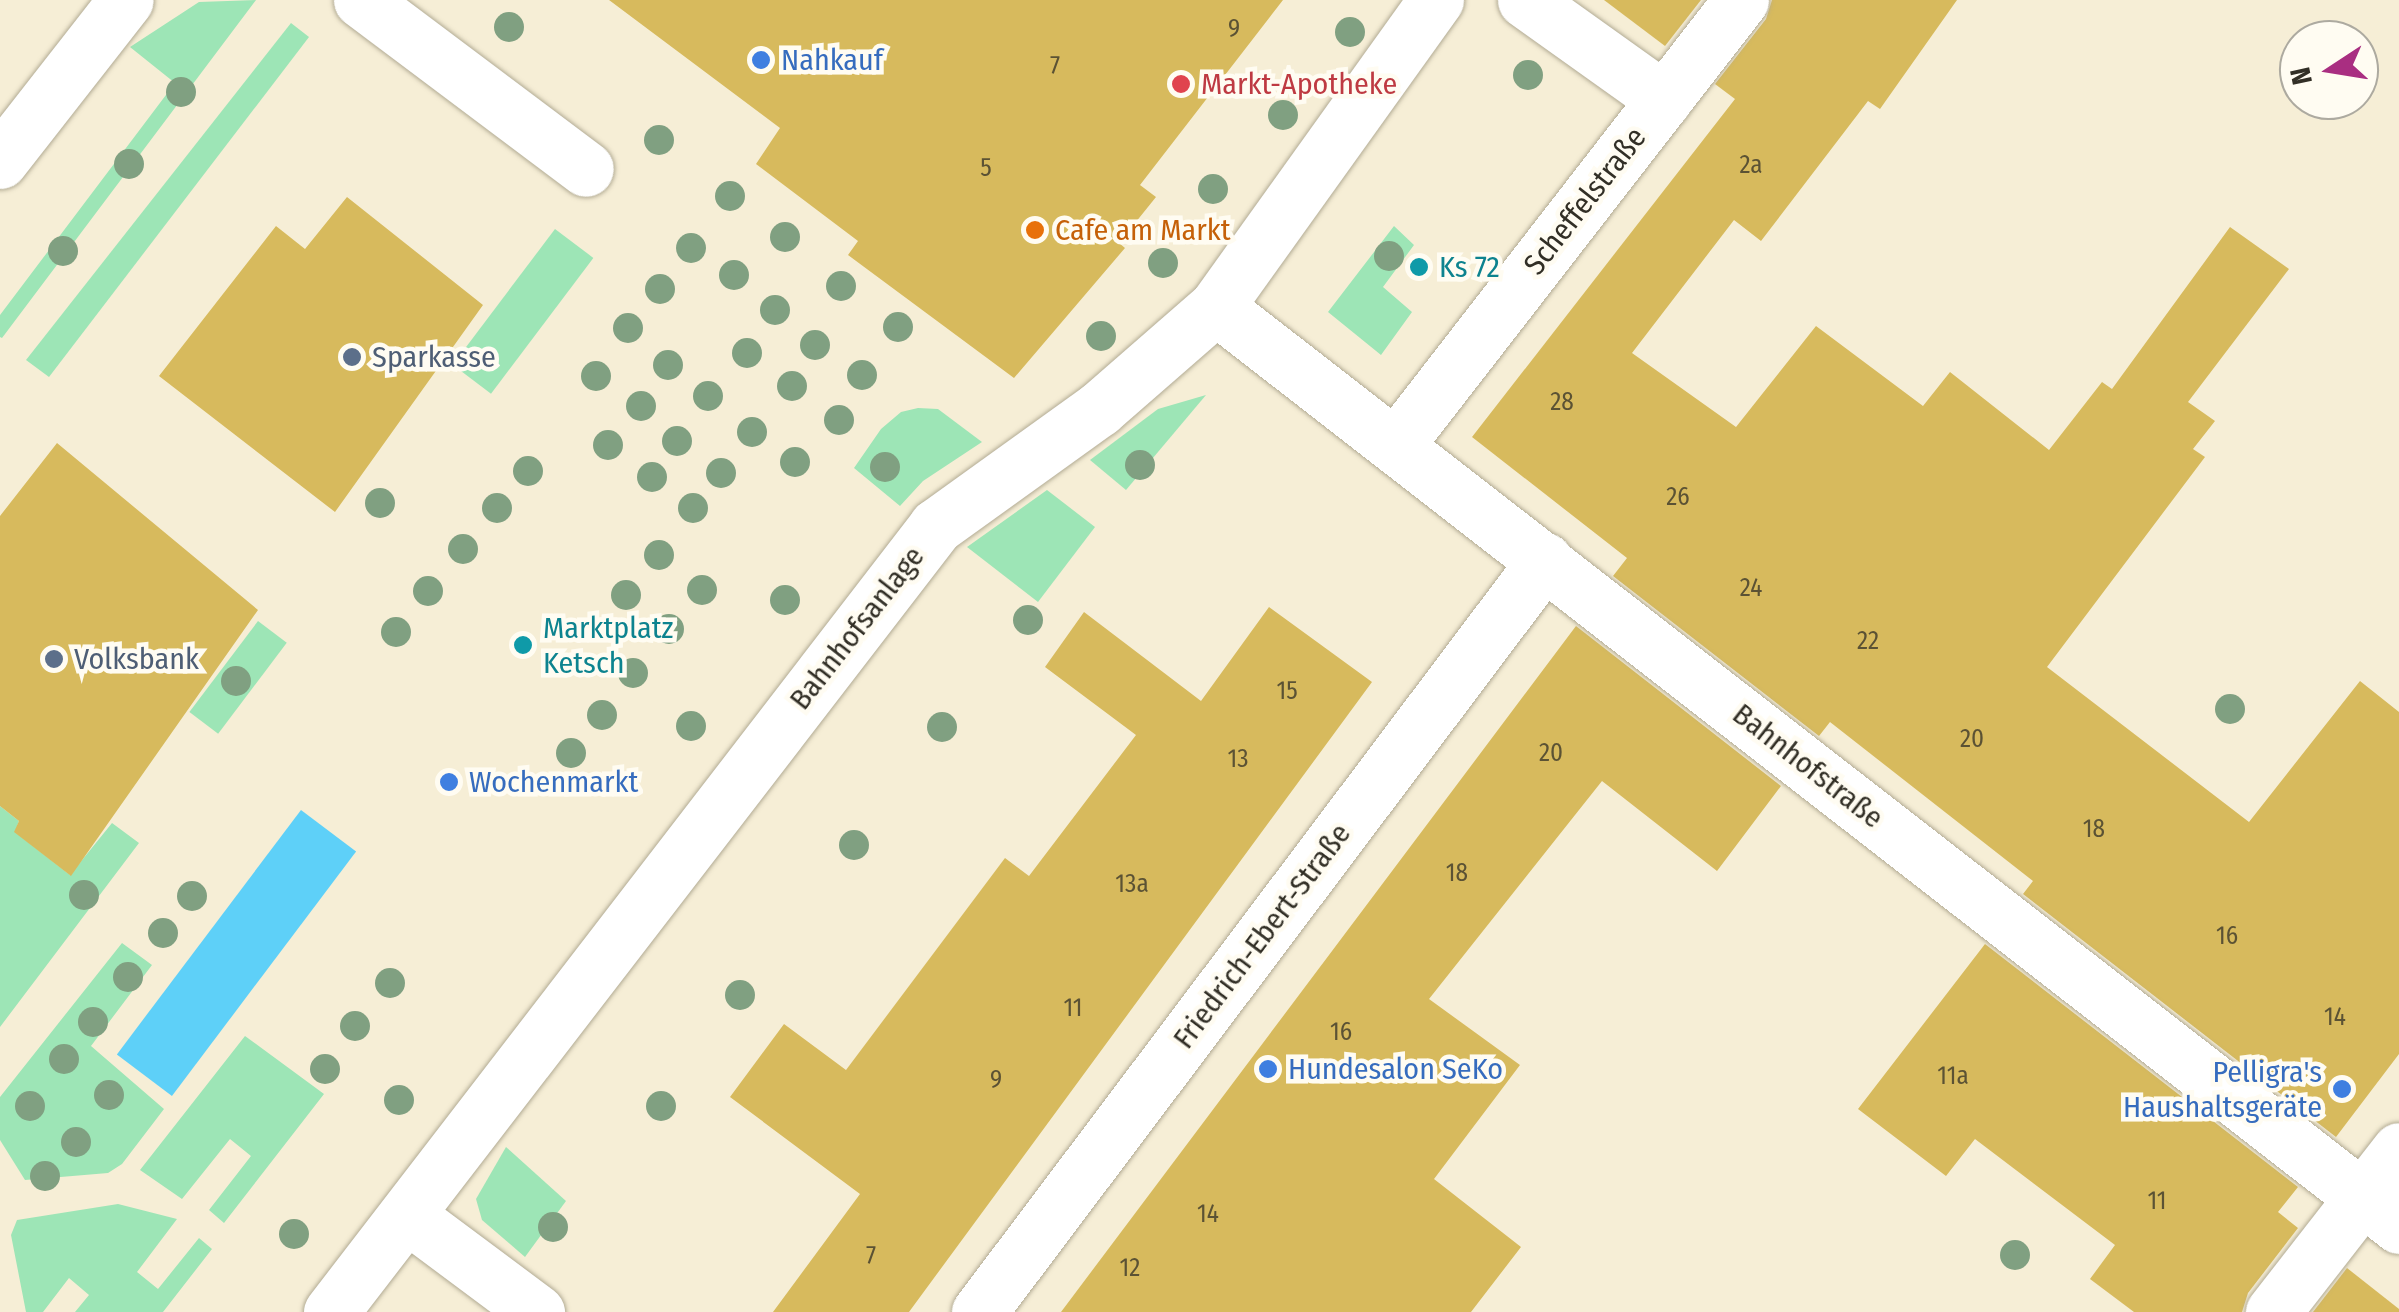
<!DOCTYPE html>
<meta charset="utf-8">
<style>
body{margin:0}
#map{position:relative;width:2399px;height:1312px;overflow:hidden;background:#f6eed6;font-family:"Fira Sans Condensed",sans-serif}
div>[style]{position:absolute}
.green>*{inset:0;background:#9de5b6;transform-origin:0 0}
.water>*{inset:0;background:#5ed0f8;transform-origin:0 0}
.building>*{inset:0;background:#d7ba5d}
.roads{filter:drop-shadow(0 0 2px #b2ab94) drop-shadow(0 0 2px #b2ab94)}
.minor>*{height:55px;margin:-27.5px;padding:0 27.5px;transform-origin:27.5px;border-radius:27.5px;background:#fff}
.trees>*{width:30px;height:30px;margin:-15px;border-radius:50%;background:#80a081}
.dots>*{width:28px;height:28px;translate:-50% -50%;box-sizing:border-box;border:5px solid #fffcf2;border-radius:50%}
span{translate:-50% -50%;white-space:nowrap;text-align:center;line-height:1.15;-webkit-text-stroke:9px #fffcf2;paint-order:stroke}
.number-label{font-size:25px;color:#5b5234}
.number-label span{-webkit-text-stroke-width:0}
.shop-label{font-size:30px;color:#366cbe}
.left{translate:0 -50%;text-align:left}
.right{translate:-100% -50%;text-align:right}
.health-label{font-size:30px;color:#be3a42}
.street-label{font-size:30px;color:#322f26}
.food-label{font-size:30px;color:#c56008}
.culture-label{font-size:30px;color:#0d838f}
.service-label{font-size:30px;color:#4e5e75}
.north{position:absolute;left:2279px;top:20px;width:100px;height:100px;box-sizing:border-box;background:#fffcf2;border:2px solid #adaaa0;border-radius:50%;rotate:258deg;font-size:28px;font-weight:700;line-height:40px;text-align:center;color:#322f26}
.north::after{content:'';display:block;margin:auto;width:35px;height:45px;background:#a92e81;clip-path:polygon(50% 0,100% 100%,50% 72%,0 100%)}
</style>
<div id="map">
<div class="green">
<i style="clip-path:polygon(256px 0,2px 338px,0 337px,0 315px,175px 83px,130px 47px,199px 2px)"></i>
<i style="clip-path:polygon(291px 23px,309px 37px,49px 377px,26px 360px)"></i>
<i style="clip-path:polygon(1394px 226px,1414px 245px,1383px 287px,1412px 312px,1381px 355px,1328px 312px)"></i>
<i style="left:555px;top:229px;width:48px;height:170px;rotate:37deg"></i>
<i style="clip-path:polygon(1206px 395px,1126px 490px,1090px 460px,1158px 409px)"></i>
<i style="clip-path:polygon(918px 408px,938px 409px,982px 442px,923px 481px,900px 506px,854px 468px,881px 429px,901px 412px)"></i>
<i style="clip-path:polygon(1047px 490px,1095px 527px,1038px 602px,967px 547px)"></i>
<i style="left:258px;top:621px;width:36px;height:114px;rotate:37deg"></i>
<i style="clip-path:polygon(0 806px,19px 821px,15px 832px,70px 875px,112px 823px,139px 843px,0 1027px)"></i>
<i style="clip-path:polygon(122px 943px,152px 965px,91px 1046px,164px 1109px,122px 1164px,108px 1173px,25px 1180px,0 1140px,0 1097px)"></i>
<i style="clip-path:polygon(245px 1036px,324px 1094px,224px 1223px,209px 1210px,251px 1156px,230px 1139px,182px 1199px,140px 1170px)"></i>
<i style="clip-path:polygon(506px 1147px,566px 1201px,525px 1257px,482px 1220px,476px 1199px)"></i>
<i style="clip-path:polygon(118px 1204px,177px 1219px,137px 1272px,158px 1289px,199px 1238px,212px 1249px,163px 1312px,75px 1312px,89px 1295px,69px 1278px,43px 1312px,26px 1312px,11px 1235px,17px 1220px)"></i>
</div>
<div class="water">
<i style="left:301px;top:810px;width:69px;height:306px;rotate:37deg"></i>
</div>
<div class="building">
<i style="clip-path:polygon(609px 0,1283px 0,1140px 185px,1156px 197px,1119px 243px,1125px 248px,1014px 378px,848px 255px,858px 241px,756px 164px,780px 128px)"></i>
<i style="clip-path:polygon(1604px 0,1701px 0,1665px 46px)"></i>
<i style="clip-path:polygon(1772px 0,1957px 0,1880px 109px,1868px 101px,1761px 241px,1734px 220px,1632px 353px,1736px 427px,1816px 326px,1923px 406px,1950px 372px,2049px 450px,2102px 382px,2112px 389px,2230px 227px,2289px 269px,2188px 402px,2215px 421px,2193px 449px,2205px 457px,2047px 667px,2249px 822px,2360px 681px,2399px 712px,2399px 1054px,2336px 1137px,2023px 894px,2033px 881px,1830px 722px,1819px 736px,1613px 576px,1627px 558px,1472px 437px,1735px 99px,1715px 84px,1766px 19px)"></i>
<i style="clip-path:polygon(347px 197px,483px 305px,335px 512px,159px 376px,276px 226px,305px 249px)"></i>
<i style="clip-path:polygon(57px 443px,258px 610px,71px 876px,14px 832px,19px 821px,0 806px,0 516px)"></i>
<i style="clip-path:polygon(1269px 607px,1372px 682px,909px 1312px,773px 1312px,860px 1194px,730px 1097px,784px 1024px,846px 1070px,1005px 858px,1029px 876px,1136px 735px,1045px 667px,1084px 612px,1201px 701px)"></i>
<i style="clip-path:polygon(1576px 626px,1781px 786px,1717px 871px,1602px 781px,1429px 999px,1520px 1065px,1434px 1179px,1521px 1247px,1471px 1312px,1061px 1312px)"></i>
<i style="clip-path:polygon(1985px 944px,2298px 1187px,2278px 1212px,2298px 1228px,2248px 1293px,2242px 1312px,2134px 1312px,2090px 1279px,2115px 1245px,1975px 1139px,1946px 1176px,1858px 1109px)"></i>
<i style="clip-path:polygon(2347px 1268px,2399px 1309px,2399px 1312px,2313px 1312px)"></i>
</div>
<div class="roads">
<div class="minor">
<i style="left:361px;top:0;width:281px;rotate:36.9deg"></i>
<i style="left:1525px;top:0;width:171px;rotate:35.5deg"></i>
<i style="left:0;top:161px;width:204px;rotate:-52deg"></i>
<i style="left:1216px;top:307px;width:1498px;rotate:37.84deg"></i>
<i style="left:1396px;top:445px;width:563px;rotate:-52.21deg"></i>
<i style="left:408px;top:1216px;width:161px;rotate:36.7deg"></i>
<i style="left:331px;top:1312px;width:992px;rotate:-52.41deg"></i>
<i style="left:936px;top:526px;width:201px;rotate:-35.7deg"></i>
<i style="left:1099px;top:409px;width:155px;rotate:-41.1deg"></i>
<i style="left:1216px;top:307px;width:378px;rotate:-54.4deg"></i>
<i style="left:979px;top:1312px;width:941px;rotate:-53.03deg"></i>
<i style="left:2273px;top:1312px;width:205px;rotate:-52.1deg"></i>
</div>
</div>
<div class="trees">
<i style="left:509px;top:27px"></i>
<i style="left:1350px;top:32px"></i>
<i style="left:1528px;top:75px"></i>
<i style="left:181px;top:92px"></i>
<i style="left:1283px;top:115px"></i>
<i style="left:659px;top:140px"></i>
<i style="left:129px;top:164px"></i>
<i style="left:1213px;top:189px"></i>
<i style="left:730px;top:196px"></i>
<i style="left:785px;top:237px"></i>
<i style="left:691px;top:248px"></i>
<i style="left:63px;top:251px"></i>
<i style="left:1389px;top:256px"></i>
<i style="left:1163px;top:263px"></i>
<i style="left:734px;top:275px"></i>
<i style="left:841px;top:286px"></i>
<i style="left:660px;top:289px"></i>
<i style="left:775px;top:310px"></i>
<i style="left:898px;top:327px"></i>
<i style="left:628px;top:328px"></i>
<i style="left:1101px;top:336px"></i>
<i style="left:815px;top:345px"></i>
<i style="left:747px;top:353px"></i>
<i style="left:668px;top:365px"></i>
<i style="left:862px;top:375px"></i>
<i style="left:596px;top:376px"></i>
<i style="left:792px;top:386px"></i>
<i style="left:708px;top:396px"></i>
<i style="left:641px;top:406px"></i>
<i style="left:839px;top:420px"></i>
<i style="left:752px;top:432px"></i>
<i style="left:677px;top:441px"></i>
<i style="left:608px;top:445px"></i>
<i style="left:795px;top:462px"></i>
<i style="left:1140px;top:465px"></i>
<i style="left:885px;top:467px"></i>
<i style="left:528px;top:471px"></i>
<i style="left:721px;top:473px"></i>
<i style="left:652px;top:477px"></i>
<i style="left:380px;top:503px"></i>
<i style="left:497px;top:508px"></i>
<i style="left:693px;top:508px"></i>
<i style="left:463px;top:549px"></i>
<i style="left:659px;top:555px"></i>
<i style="left:702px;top:590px"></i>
<i style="left:428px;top:591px"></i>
<i style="left:626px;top:595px"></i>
<i style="left:785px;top:600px"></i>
<i style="left:1028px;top:620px"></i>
<i style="left:669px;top:629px"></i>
<i style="left:396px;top:632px"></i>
<i style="left:633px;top:673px"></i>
<i style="left:236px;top:681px"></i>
<i style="left:2230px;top:709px"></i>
<i style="left:602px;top:715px"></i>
<i style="left:691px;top:726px"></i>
<i style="left:942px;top:727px"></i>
<i style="left:571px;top:753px"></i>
<i style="left:854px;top:845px"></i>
<i style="left:84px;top:895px"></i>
<i style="left:192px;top:896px"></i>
<i style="left:163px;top:933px"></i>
<i style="left:128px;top:977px"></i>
<i style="left:390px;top:983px"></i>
<i style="left:740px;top:995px"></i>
<i style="left:93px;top:1022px"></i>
<i style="left:355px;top:1026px"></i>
<i style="left:64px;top:1059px"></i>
<i style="left:325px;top:1069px"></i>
<i style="left:109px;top:1095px"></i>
<i style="left:399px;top:1100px"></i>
<i style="left:30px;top:1106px"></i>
<i style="left:661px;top:1106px"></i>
<i style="left:76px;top:1142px"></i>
<i style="left:45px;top:1176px"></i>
<i style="left:553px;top:1227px"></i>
<i style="left:294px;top:1234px"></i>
<i style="left:2015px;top:1255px"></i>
</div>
<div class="dots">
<i style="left:761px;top:60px;background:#3f7fe0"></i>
<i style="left:1181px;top:84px;background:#e0444e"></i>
<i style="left:1035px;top:230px;background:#e8710a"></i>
<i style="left:1419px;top:267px;background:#0f9aa8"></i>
<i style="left:352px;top:357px;background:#5c6f8a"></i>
<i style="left:523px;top:645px;background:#0f9aa8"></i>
<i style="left:54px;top:659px;background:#5c6f8a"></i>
<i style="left:449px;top:782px;background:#3f7fe0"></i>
<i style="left:1268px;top:1069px;background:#3f7fe0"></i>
<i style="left:2342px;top:1089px;background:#3f7fe0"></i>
</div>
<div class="number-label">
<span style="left:1234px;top:29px">9</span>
<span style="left:1055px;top:66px">7</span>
<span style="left:1751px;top:165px">2a</span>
<span style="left:986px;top:168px">5</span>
<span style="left:1562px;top:402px">28</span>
<span style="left:1678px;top:497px">26</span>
<span style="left:1751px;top:588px">24</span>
<span style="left:1868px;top:641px">22</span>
<span style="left:1287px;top:691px">15</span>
<span style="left:1972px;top:739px">20</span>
<span style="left:1551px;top:753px">20</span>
<span style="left:1238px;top:759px">13</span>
<span style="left:2094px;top:829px">18</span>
<span style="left:1457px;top:873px">18</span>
<span style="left:1132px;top:884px">13a</span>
<span style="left:2227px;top:936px">16</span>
<span style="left:1073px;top:1008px">11</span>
<span style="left:2335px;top:1017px">14</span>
<span style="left:1341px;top:1032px">16</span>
<span style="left:1953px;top:1076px">11a</span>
<span style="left:996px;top:1080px">9</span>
<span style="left:2157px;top:1201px">11</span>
<span style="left:1208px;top:1214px">14</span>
<span style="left:871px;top:1256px">7</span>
<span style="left:1130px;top:1268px">12</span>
</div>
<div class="shop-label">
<span class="left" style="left:781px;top:60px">Nahkauf</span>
<span class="left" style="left:469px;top:782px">Wochenmarkt</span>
<span class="left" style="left:1288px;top:1069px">Hundesalon SeKo</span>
<span class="right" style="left:2322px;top:1089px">Pelligra's<br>Haushaltsgeräte</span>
</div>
<div class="health-label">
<span class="left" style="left:1201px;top:84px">Markt-Apotheke</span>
</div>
<div class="street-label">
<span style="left:1585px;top:201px;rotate:-52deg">Scheffelstraße</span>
<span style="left:857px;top:628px;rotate:-52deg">Bahnhofsanlage</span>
<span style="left:1808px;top:766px;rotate:38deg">Bahnhofstraße</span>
<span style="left:1262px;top:936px;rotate:-53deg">Friedrich-Ebert-Straße</span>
</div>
<div class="food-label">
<span class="left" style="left:1055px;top:230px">Cafe am Markt</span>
</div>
<div class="culture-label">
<span class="left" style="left:1439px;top:267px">Ks 72</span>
<span class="left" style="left:543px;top:645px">Marktplatz<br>Ketsch</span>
</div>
<div class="service-label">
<span class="left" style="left:372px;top:357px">Sparkasse</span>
<span class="left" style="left:74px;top:659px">Volksbank</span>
</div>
<div class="north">N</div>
</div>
